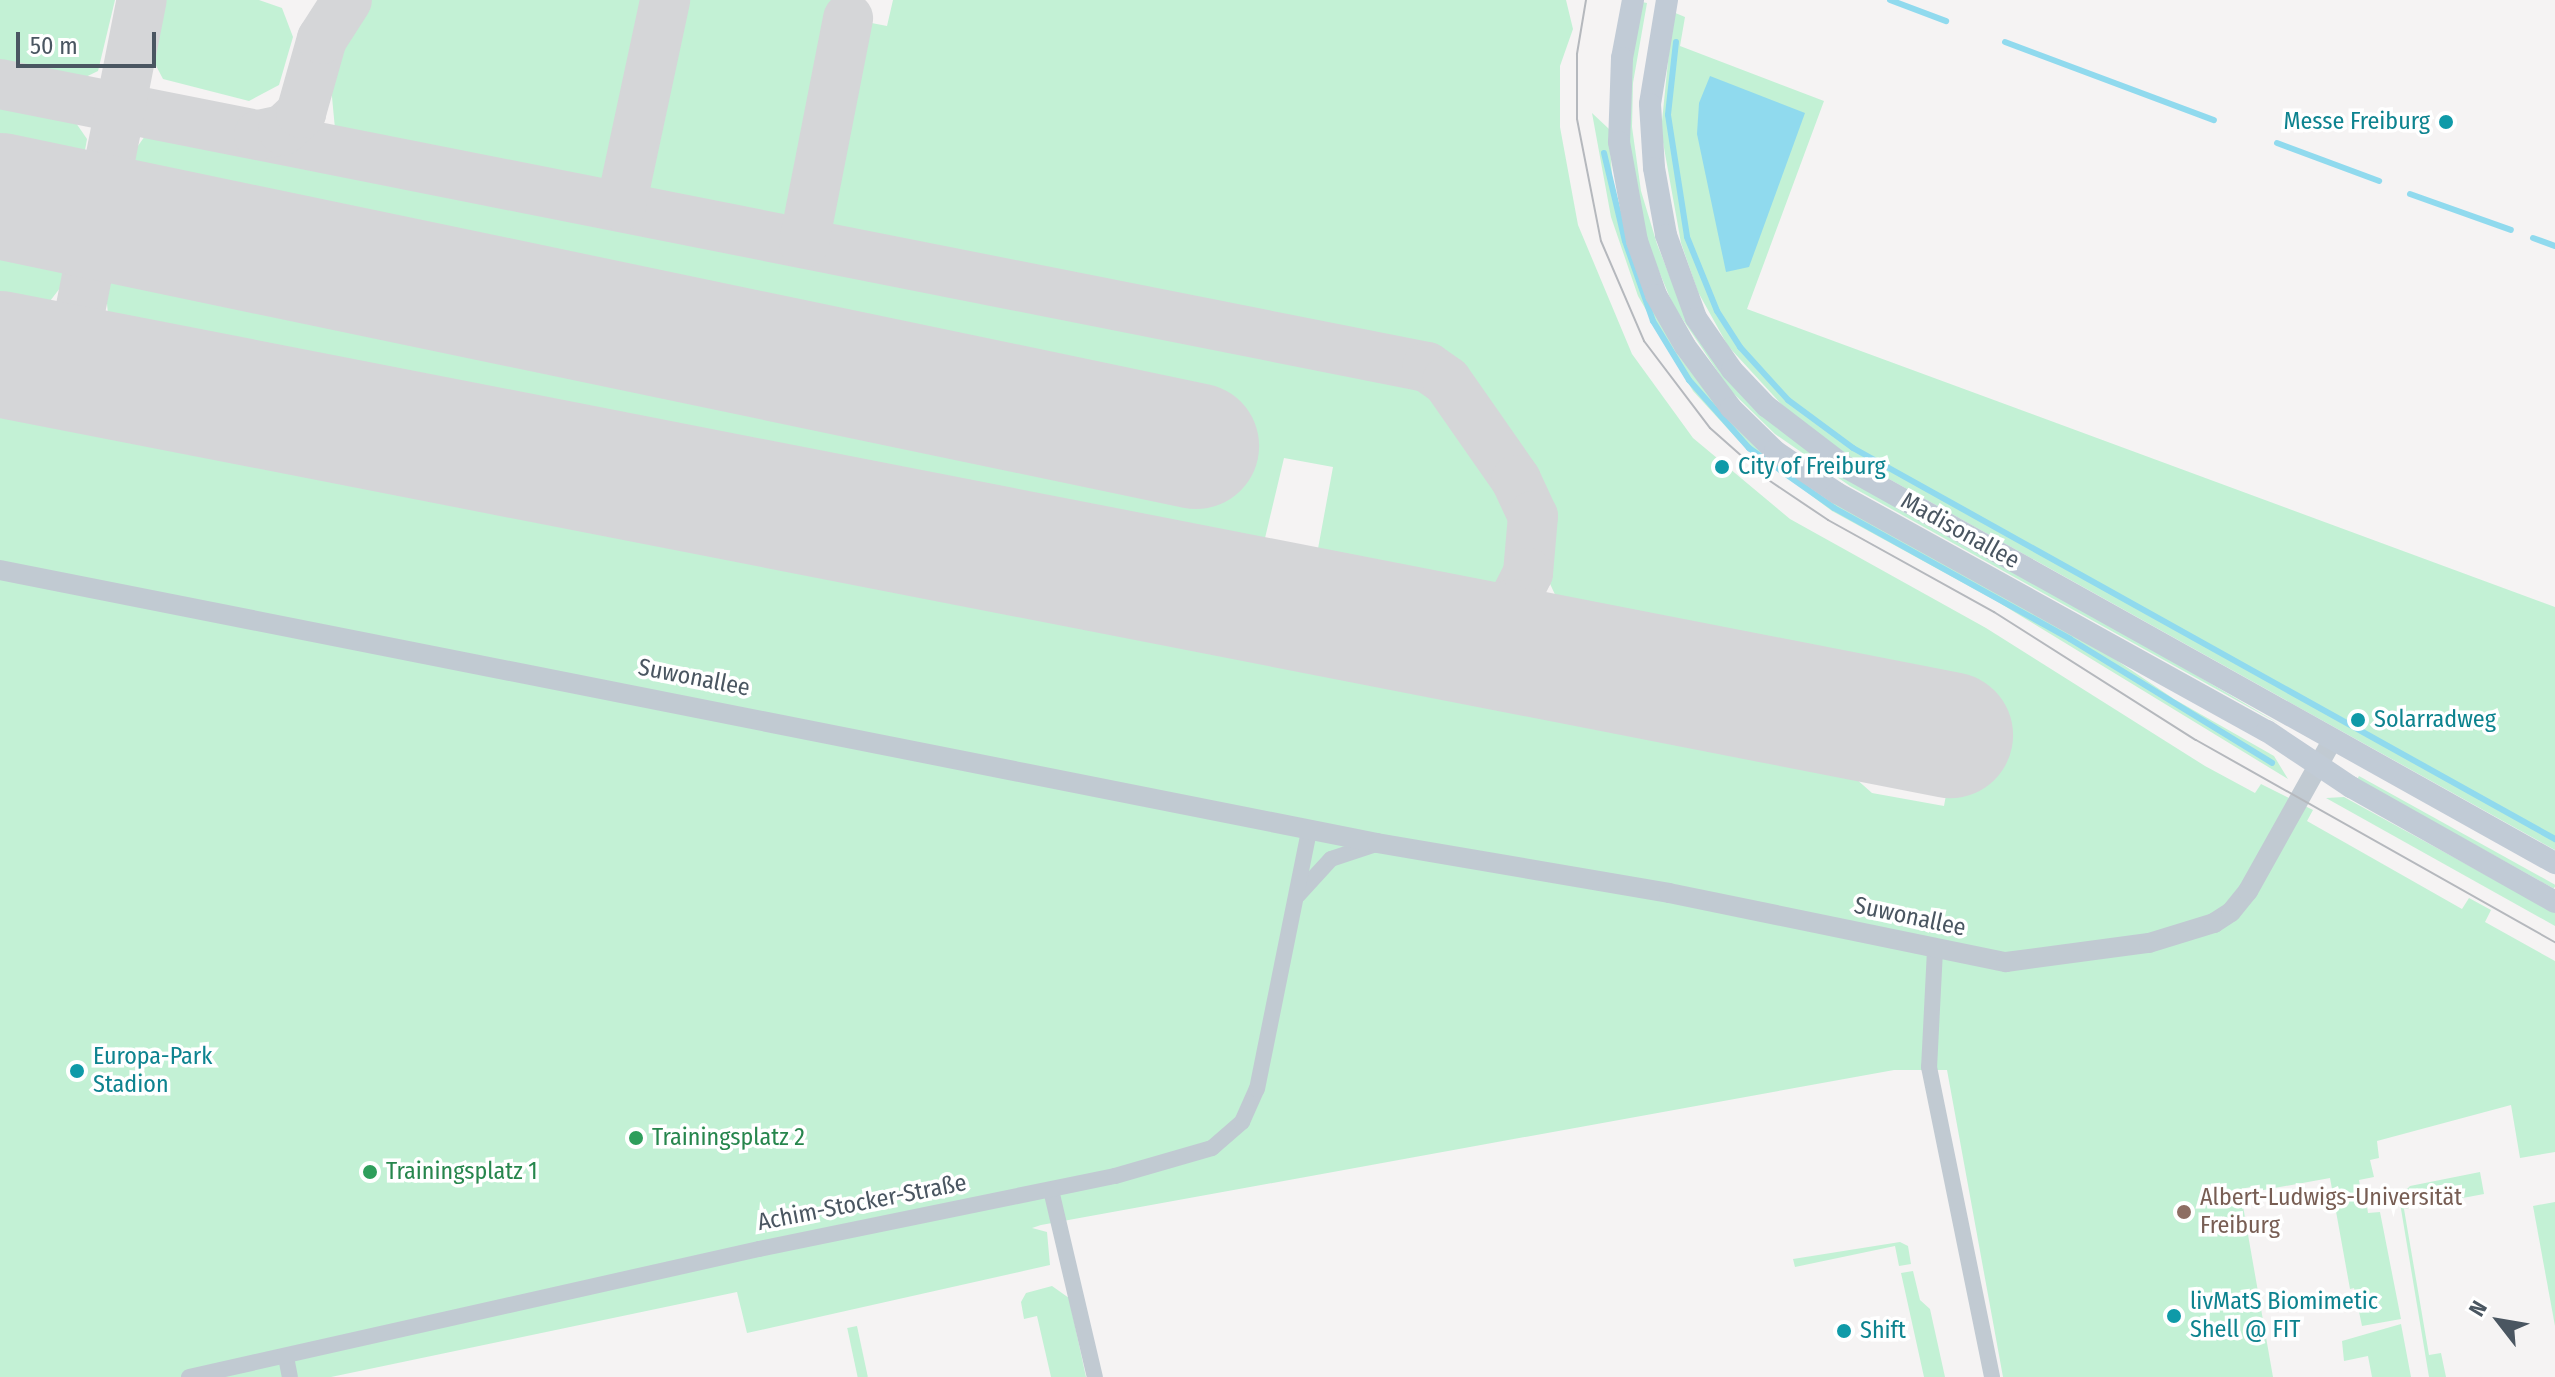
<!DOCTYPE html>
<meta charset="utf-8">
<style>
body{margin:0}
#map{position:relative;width:2555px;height:1377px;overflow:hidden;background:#f5f3f3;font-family:"Fira Sans Condensed",sans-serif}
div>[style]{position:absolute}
.green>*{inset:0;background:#c3f1d5;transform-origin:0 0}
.water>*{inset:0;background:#90daee}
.stream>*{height:6px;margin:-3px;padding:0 3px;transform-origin:3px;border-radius:3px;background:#90daee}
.taxiway>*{height:50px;margin:-25px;padding:0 25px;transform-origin:25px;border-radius:25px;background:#d5d6d8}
.runway>*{height:126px;margin:-63px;padding:0 63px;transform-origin:63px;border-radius:63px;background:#d5d6d8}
.minor>*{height:16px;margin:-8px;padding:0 8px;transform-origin:8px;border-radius:8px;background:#c1cad2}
.tertiary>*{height:20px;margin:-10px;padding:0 10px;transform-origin:10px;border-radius:10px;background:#c1cad2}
.secondary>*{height:22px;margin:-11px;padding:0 11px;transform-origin:11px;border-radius:11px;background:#c1cbd6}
.tram>*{height:2px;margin:-1px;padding:0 1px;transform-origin:1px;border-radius:1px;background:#b5b8bd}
.dots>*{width:22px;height:22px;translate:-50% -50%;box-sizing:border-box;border:4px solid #fff;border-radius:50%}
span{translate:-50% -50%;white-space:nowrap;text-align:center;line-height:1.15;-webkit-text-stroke:7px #fff;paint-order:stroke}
.culture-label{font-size:24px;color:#0d838f}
.right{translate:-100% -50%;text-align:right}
.left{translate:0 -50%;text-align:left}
.street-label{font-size:24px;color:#4a5661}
.leisure-label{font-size:24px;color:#27864d}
.education-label{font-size:24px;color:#785e54}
.north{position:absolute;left:2459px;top:1281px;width:80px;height:80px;-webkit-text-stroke:6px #fff;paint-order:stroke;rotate:301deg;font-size:22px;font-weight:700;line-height:32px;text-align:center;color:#4a5661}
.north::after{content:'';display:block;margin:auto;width:28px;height:36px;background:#4a5661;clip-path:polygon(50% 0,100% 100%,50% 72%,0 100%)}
.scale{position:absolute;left:16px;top:32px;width:140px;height:36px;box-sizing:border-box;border:4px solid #4a5661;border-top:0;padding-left:10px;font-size:24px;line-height:28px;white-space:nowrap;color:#4a5661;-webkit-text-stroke:6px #fff;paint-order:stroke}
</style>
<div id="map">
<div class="green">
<i style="clip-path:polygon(0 0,115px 0,98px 71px,67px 86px,0 74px)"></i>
<i style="clip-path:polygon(166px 0,259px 0,282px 8px,293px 37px,279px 85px,249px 101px,163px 79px,150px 54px)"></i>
<i style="clip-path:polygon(359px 0,653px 0,618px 176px,593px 191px,354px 145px,335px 129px,331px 86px,350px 14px)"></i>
<i style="clip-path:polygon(673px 0,842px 0,799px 220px,792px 227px,659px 204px,639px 181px)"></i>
<i style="clip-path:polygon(893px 0,1566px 0,1573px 29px,1560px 66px,1560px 127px,1578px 225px,1632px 354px,1693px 438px,1790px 519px,1986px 628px,2205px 766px,2255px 793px,2261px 784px,2313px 810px,2307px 821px,2462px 909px,2469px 898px,2491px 910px,2485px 922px,2555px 961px,2555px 1152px,2520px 1158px,2511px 1105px,2377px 1141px,2379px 1158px,2370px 1160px,2374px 1177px,2359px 1180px,2361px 1192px,2377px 1189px,2379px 1197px,2366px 1200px,2368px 1213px,2380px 1212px,2401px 1319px,2362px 1326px,2354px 1288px,2350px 1289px,2330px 1178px,2258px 1191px,2257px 1186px,2240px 1189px,2273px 1377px,2003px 1377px,1947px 1070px,1894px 1070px,1041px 1225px,1032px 1228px,1047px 1232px,1050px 1265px,747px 1333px,737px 1292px,331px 1377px,0 1377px,0 396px,1828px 754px,1872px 793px,1944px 806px,1965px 693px,1583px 619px,1558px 601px,1545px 573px,1543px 516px,1531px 488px,1448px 371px,1426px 354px,818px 235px,812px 218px,851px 19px,887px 26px)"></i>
<i style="clip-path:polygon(1642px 2px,1647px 3px,1633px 83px,1632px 127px,1641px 191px,1657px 244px,1680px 302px,1777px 428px,2283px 726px,1850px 486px,1775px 434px,1730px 390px,1673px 305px,1649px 247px,1628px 159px,1627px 83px)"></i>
<i style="clip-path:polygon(1673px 12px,1685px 17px,1680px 46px,1824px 101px,1747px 309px,2555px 607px,2555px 850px,1855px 460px,1793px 417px,1728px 346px,1698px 292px,1681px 243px,1661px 131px)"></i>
<i style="clip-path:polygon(0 96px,67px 110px,87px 139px,60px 288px,47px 305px,25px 315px,0 310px)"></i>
<i style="clip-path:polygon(1592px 113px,1609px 129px,1612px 176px,1631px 256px,1675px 351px,1709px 395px,1785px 470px,1818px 494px,2091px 643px,2174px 699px,2274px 756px,2288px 779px,1998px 602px,1832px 511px,1740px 442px,1693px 391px,1638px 296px,1611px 217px)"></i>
<i style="clip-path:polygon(166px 130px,1415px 373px,1431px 382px,1514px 501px,1522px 517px,1522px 547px,1497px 585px,1474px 596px,1315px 565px,1333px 467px,1284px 458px,1261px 555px,129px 336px,108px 314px,105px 283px,130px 157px,145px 136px)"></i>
<i style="left:2359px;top:776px;width:225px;height:4px;rotate:29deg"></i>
<i style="clip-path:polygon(2344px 797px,2555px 913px,2555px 926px,2326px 798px)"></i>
<i style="clip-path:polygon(2480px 1172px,2484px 1194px,2404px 1209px,2429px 1355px,2441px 1353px,2446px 1377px,2429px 1377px,2399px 1197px,2410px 1186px)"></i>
<i style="clip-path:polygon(2555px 1202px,2555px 1326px,2533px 1206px)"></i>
<i style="clip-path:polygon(1900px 1242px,1908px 1246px,1911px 1264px,1899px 1266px,1895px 1246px,1795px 1267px,1793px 1259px)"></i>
<i style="clip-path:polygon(1913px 1271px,1920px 1300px,1930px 1309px,1945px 1377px,1924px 1377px,1901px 1273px)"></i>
<i style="clip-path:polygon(1052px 1286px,1069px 1298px,1086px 1377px,1051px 1377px,1037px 1316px,1024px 1319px,1021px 1302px,1026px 1293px)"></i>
<i style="clip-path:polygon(2401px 1324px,2411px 1377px,2372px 1377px,2368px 1356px,2344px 1361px,2342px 1341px)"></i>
<i style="left:857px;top:1326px;width:52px;height:10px;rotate:78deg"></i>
</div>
<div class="water">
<i style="clip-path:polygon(1710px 76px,1805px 113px,1749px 267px,1726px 272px,1697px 134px,1699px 103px)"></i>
</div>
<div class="stream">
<i style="left:1890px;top:0;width:60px;rotate:20.6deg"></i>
<i style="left:1676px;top:42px;width:73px;rotate:96.3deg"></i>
<i style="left:1668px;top:115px;width:123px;rotate:81.1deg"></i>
<i style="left:1687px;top:237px;width:80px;rotate:67.9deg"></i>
<i style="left:1717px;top:311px;width:43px;rotate:57.4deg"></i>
<i style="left:1740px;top:347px;width:72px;rotate:47.8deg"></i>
<i style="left:1788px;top:400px;width:81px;rotate:36.4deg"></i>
<i style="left:1853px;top:448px;width:804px;rotate:29.12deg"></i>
<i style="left:2005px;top:42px;width:223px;rotate:20.5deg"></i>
<i style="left:2277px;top:143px;width:109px;rotate:20.4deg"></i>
<i style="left:1604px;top:153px;width:90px;rotate:76.6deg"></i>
<i style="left:1625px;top:241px;width:85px;rotate:70.7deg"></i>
<i style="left:1653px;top:321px;width:69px;rotate:58.6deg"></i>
<i style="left:1689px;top:380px;width:91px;rotate:48.6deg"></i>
<i style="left:1749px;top:448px;width:104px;rotate:35.2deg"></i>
<i style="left:1834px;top:508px;width:270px;rotate:29deg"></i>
<i style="left:2070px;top:639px;width:237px;rotate:31.5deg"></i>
<i style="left:2410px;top:194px;width:107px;rotate:19.6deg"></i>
<i style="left:2533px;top:238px;width:23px;rotate:20deg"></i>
</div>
<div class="taxiway">
<i style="left:0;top:84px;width:1455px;rotate:11.22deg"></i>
<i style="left:1427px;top:367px;width:24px;rotate:35deg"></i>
<i style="left:1447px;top:381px;width:121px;rotate:55.1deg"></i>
<i style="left:1516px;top:480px;width:40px;rotate:65deg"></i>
<i style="left:1533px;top:516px;width:57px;rotate:95deg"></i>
<i style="left:1528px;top:573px;width:35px;rotate:117deg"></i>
<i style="left:1512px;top:604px;width:45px;rotate:132.3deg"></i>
<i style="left:1482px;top:637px;width:19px;rotate:171deg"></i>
<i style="left:259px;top:135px;width:25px;rotate:-12deg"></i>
<i style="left:283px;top:130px;width:25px;rotate:-43deg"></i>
<i style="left:301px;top:113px;width:77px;rotate:-74.2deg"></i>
<i style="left:322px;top:39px;width:46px;rotate:-57.3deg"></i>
<i style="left:621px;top:206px;width:211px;rotate:-77.9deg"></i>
<i style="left:804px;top:243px;width:229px;rotate:-78.9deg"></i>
<i style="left:69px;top:367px;width:374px;rotate:-78.8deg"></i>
</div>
<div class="runway">
<i style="left:0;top:196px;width:1222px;rotate:11.81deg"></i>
<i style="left:0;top:354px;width:1987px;rotate:11.06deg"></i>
</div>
<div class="minor">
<i style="left:1298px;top:895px;width:49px;rotate:-47.5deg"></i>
<i style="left:1331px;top:859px;width:47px;rotate:-18.4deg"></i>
<i style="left:1935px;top:950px;width:117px;rotate:92.9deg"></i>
<i style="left:1929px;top:1067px;width:316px;rotate:78.5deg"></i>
<i style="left:1051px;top:1190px;width:192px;rotate:76.8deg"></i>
<i style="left:286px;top:1357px;width:20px;rotate:79deg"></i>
<i style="left:189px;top:1377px;width:584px;rotate:-12.66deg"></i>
<i style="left:759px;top:1249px;width:363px;rotate:-11.6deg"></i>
<i style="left:1115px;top:1176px;width:101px;rotate:-16.1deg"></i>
<i style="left:1212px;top:1148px;width:40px;rotate:-41deg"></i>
<i style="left:1242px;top:1122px;width:36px;rotate:-66deg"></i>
<i style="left:1257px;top:1089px;width:264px;rotate:-78.6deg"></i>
</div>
<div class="tertiary">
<i style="left:0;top:570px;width:1404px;rotate:11.21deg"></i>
<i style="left:1377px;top:843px;width:296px;rotate:9.7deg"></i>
<i style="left:1669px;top:893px;width:344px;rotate:11.6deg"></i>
<i style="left:2006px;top:962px;width:144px;rotate:-7.6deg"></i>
<i style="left:2149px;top:943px;width:68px;rotate:-17.1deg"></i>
<i style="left:2214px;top:923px;width:20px;rotate:-33deg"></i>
<i style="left:2231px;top:912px;width:27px;rotate:-51deg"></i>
<i style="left:2248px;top:891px;width:174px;rotate:-60.8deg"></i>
</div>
<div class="secondary">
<i style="left:1633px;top:0;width:59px;rotate:100.7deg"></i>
<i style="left:1622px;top:58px;width:84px;rotate:92deg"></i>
<i style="left:1619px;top:142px;width:101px;rotate:79.7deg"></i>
<i style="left:1637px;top:241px;width:57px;rotate:70.6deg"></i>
<i style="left:1656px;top:295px;width:59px;rotate:60.4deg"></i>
<i style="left:1685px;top:346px;width:77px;rotate:53.4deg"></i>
<i style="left:1731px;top:408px;width:62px;rotate:44.3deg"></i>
<i style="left:1775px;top:451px;width:75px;rotate:34.1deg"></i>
<i style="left:1837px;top:493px;width:491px;rotate:29deg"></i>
<i style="left:2267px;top:731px;width:101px;rotate:33.7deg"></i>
<i style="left:2351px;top:787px;width:234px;rotate:29.4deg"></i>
<i style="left:1667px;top:0;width:105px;rotate:99.3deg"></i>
<i style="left:1650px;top:104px;width:64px;rotate:86.4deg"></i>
<i style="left:1654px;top:168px;width:68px;rotate:79.8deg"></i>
<i style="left:1666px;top:235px;width:88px;rotate:70.1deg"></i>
<i style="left:1696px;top:318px;width:63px;rotate:55.3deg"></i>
<i style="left:1732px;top:370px;width:50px;rotate:46.6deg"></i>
<i style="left:1766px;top:406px;width:102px;rotate:37.4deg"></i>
<i style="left:1847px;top:468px;width:811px;rotate:29.16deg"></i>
</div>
<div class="tram">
<i style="left:1586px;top:0;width:55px;rotate:99.5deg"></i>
<i style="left:1577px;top:54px;width:65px;rotate:90deg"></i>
<i style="left:1577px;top:119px;width:124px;rotate:78.9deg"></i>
<i style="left:1601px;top:241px;width:109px;rotate:66.7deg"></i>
<i style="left:1644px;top:341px;width:109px;rotate:52.8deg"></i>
<i style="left:1710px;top:428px;width:80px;rotate:41.5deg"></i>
<i style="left:1770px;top:481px;width:70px;rotate:33.9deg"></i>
<i style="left:1828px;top:520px;width:190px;rotate:29deg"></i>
<i style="left:1994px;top:612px;width:239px;rotate:32.4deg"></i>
<i style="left:2196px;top:740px;width:412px;rotate:29.4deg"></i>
</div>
<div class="dots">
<i style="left:2446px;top:122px;background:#0f9aa8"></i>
<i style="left:1722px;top:467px;background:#0f9aa8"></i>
<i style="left:2358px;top:720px;background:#0f9aa8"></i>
<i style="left:77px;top:1071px;background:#0f9aa8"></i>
<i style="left:636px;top:1138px;background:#2e9e5b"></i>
<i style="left:370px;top:1172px;background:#2e9e5b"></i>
<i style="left:2184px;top:1212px;background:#8d6e63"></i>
<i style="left:2174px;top:1316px;background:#0f9aa8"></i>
<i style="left:1844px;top:1331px;background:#0f9aa8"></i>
</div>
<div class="culture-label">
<span class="right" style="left:2430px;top:122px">Messe Freiburg</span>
<span class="left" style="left:1738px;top:467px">City of Freiburg</span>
<span class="left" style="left:2374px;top:720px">Solarradweg</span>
<span class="left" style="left:93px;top:1071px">Europa-Park<br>Stadion</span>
<span class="left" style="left:2190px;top:1316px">livMatS Biomimetic<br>Shell @ FIT</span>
<span class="left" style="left:1860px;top:1331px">Shift</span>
</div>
<div class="street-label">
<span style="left:1960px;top:531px;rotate:29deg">Madisonallee</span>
<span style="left:694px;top:678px;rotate:11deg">Suwonallee</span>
<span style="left:1910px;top:917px;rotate:12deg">Suwonallee</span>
<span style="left:862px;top:1203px;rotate:-11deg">Achim-Stocker-Straße</span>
</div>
<div class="leisure-label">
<span class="left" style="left:652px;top:1138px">Trainingsplatz 2</span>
<span class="left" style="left:386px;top:1172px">Trainingsplatz 1</span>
</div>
<div class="education-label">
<span class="left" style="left:2200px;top:1212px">Albert-Ludwigs-Universität<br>Freiburg</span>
</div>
<div class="north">N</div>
<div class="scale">50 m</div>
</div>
